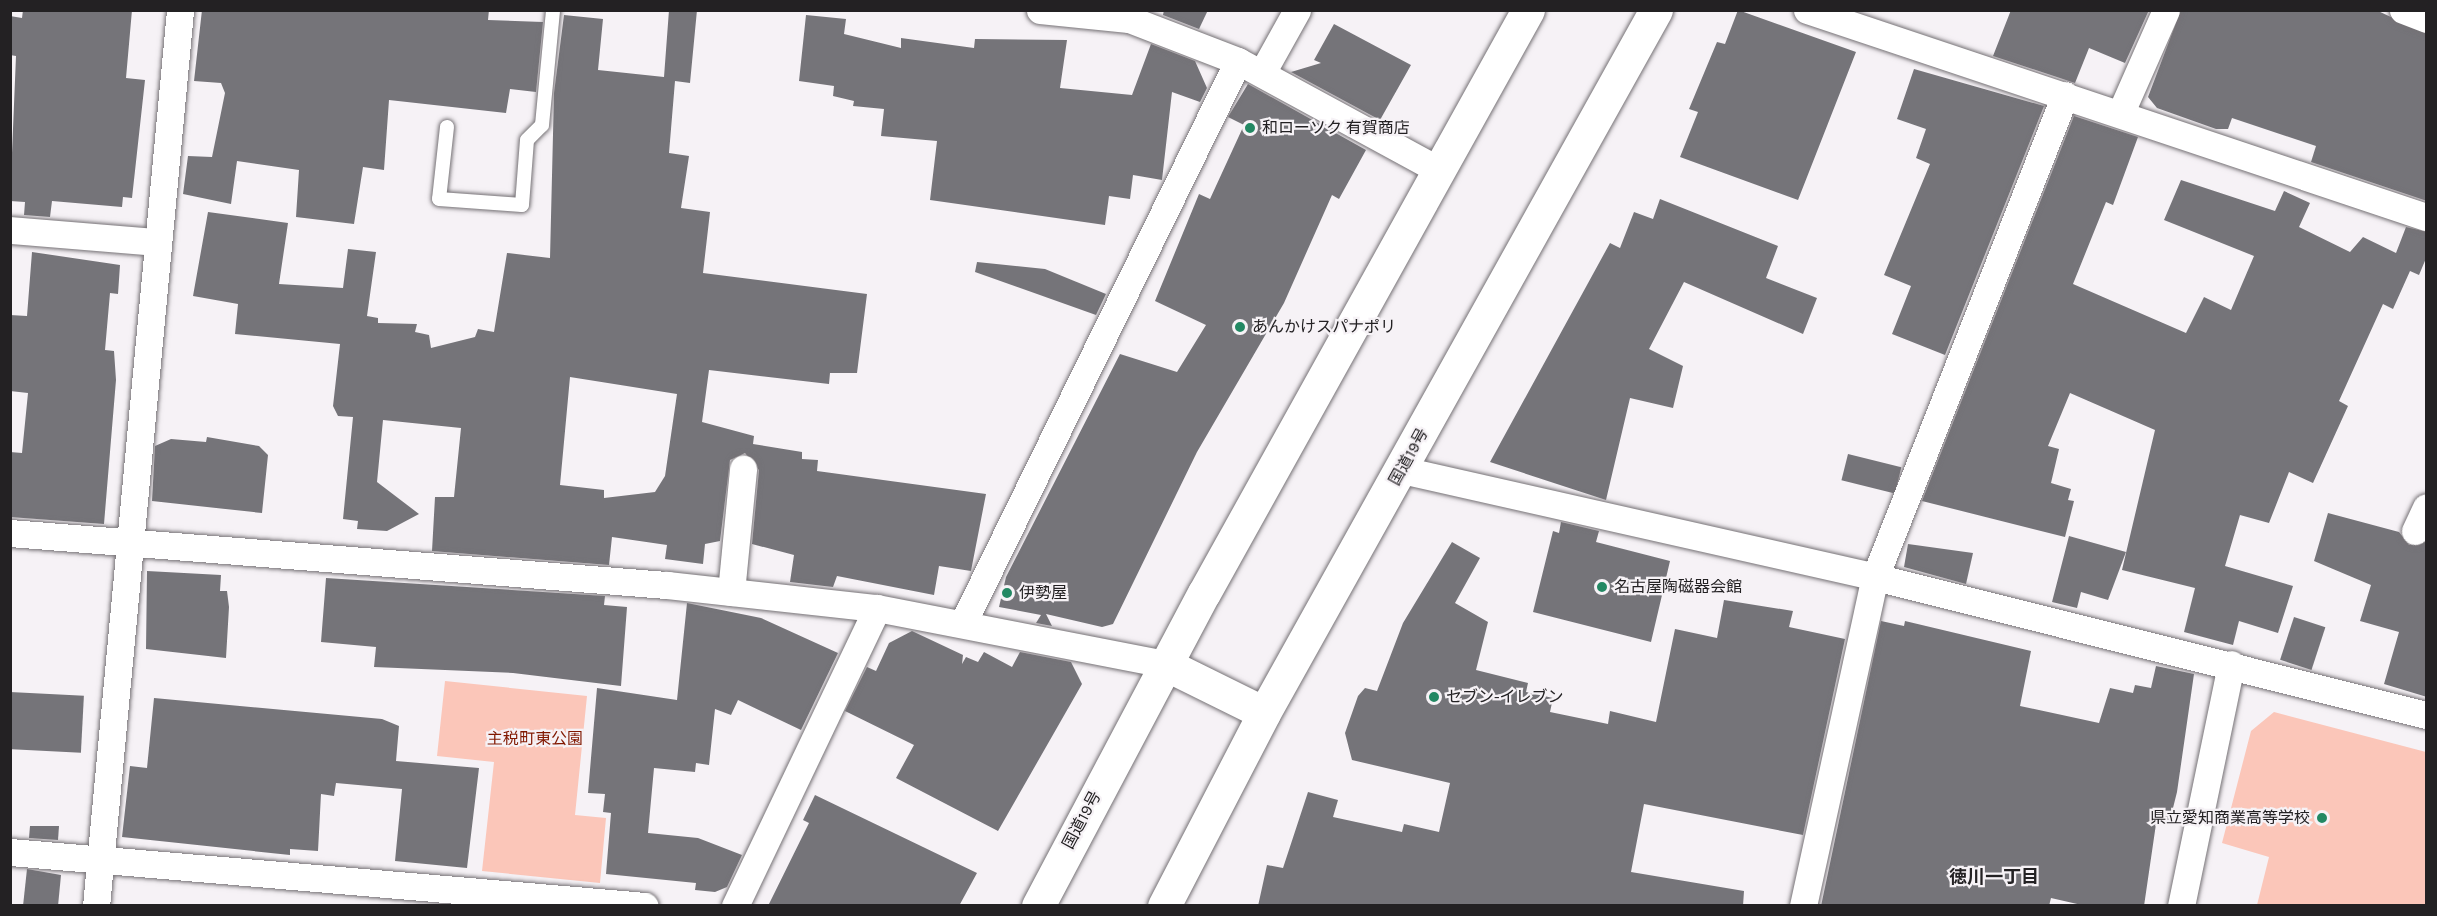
<!DOCTYPE html>
<meta charset="utf-8">
<style>
body{margin:0}
#map{position:relative;width:2437px;height:916px;overflow:hidden;background:#f6f2f6;font-family:Karla,"Noto Sans JP",sans-serif}
div>[style]{position:absolute}
.green>*{inset:0;background:#fbc6b9}
.building>*{inset:0;background:#757479;transform-origin:0 0}
.roads{filter:drop-shadow(0 0 2px #757175) drop-shadow(0 0 2px #757175)}
.service>*{height:14px;margin:-7px;padding:0 7px;transform-origin:7px;border-radius:7px;background:#fff}
.minor>*{height:27px;margin:-13.5px;padding:0 13.5px;transform-origin:13.5px;border-radius:13.5px;background:#fff}
.trunk>*{height:33px;margin:-16.5px;padding:0 16.5px;transform-origin:16.5px;border-radius:16.5px;background:#fff}
.dots>*{width:16px;height:16px;translate:-50% -50%;box-sizing:border-box;border:3px solid #f6f2f6;border-radius:50%}
span{translate:-50% -50%;white-space:nowrap;text-align:center;line-height:1.15;-webkit-text-stroke:4.5px #f6f2f6;paint-order:stroke}
.poi-label{font-size:16px;color:#232123}
.left{translate:0 -50%;text-align:left}
.right{translate:-100% -50%;text-align:right}
.street-label{font-size:16px;color:#232123}
.park-label{font-size:16px;color:#811800}
.neighbourhood-label{font-size:18px;color:#232123;font-weight:700}
.frame{position:absolute;inset:0;border:12px solid #232123;pointer-events:none}
</style>
<div id="map">
<div class="green">
<i style="clip-path:polygon(445px 681px,587px 696px,575px 815px,606px 818px,600px 883px,482px 871px,494px 762px,437px 756px)"></i>
<i style="clip-path:polygon(2274px 712px,2426px 752px,2426px 905px,2257px 905px,2269px 857px,2222px 843px,2251px 731px)"></i>
</div>
<div class="building">
<i style="clip-path:polygon(23px 10px,132px 10px,126px 78px,145px 80px,132px 198px,123px 197px,122px 207px,52px 201px,50px 217px,24px 215px,25px 202px,10px 201px,16px 56px,10px 55px,10px 16px,22px 18px)"></i>
<i style="clip-path:polygon(202px 10px,489px 10px,488px 20px,543px 22px,536px 92px,510px 89px,506px 113px,389px 100px,384px 170px,363px 167px,354px 224px,296px 217px,299px 170px,237px 161px,231px 204px,183px 194px,188px 156px,212px 157px,225px 93px,221px 83px,194px 81px)"></i>
<i style="clip-path:polygon(evenodd,669px 10px,697px 10px,690px 83px,675px 81px,669px 153px,689px 156px,681px 208px,710px 212px,703px 273px,867px 294px,857px 373px,830px 373px,829px 384px,709px 370px,702px 422px,754px 436px,753px 444px,802px 452px,802px 459px,818px 460px,817px 471px,986px 494px,971px 571px,939px 566px,934px 595px,837px 576px,833px 587px,790px 582px,794px 555px,752px 544px,759px 470px,745px 453px,730px 460px,720px 541px,705px 544px,703px 564px,665px 559px,667px 545px,612px 537px,609px 565px,432px 551px,435px 497px,454px 497px,461px 428px,383px 420px,377px 482px,419px 514px,387px 531px,357px 529px,358px 521px,343px 519px,353px 417px,338px 416px,333px 406px,340px 344px,235px 334px,238px 304px,193px 296px,208px 212px,288px 223px,279px 284px,343px 288px,348px 249px,376px 252px,367px 316px,378px 318px,378px 323px,417px 324px,415px 332px,429px 335px,431px 348px,475px 337px,478px 329px,494px 332px,507px 253px,550px 258px,554px 93px,564px 15px,603px 19px,598px 70px,664px 77px,669px 10px,570px 377px,677px 394px,665px 476px,655px 492px,604px 498px,604px 490px,560px 485px,570px 377px)"></i>
<i style="clip-path:polygon(1164px 10px,1208px 10px,1199px 29px,1163px 15px)"></i>
<i style="clip-path:polygon(1738px 10px,1856px 52px,1798px 200px,1680px 157px,1698px 112px,1689px 109px,1717px 42px,1725px 44px)"></i>
<i style="clip-path:polygon(2011px 10px,2149px 10px,2125px 63px,2089px 48px,2075px 83px,1993px 56px)"></i>
<i style="clip-path:polygon(2181px 10px,2376px 10px,2427px 34px,2427px 201px,2311px 162px,2316px 146px,2232px 118px,2228px 129px,2216px 129px,2157px 108px,2148px 97px)"></i>
<i style="clip-path:polygon(806px 15px,846px 19px,844px 34px,901px 48px,901px 38px,974px 48px,975px 39px,1067px 40px,1060px 88px,1132px 95px,1151px 44px,1195px 61px,1207px 88px,1200px 102px,1172px 92px,1162px 180px,1133px 175px,1130px 199px,1109px 196px,1105px 225px,930px 200px,937px 141px,881px 136px,884px 109px,853px 106px,854px 101px,833px 96px,834px 86px,799px 81px)"></i>
<i style="clip-path:polygon(1334px 24px,1411px 65px,1380px 120px,1291px 72px,1321px 63px,1314px 60px)"></i>
<i style="clip-path:polygon(1914px 69px,2044px 106px,1945px 355px,1892px 334px,1911px 286px,1884px 275px,1930px 164px,1916px 158px,1926px 129px,1897px 119px)"></i>
<i style="clip-path:polygon(1248px 84px,1366px 150px,1339px 199px,1332px 195px,1284px 303px,1197px 452px,1113px 624px,1102px 627px,1046px 614px,1052px 626px,1036px 623px,1041px 615px,999px 607px,1006px 577px,1120px 354px,1177px 372px,1206px 325px,1155px 301px,1199px 194px,1210px 199px,1244px 125px,1228px 117px)"></i>
<i style="clip-path:polygon(2074px 116px,2138px 137px,2113px 205px,2106px 202px,2073px 284px,2186px 333px,2204px 297px,2231px 310px,2254px 256px,2164px 220px,2181px 180px,2275px 211px,2284px 191px,2310px 203px,2299px 227px,2350px 252px,2363px 237px,2396px 253px,2406px 227px,2427px 232px,2427px 256px,2419px 275px,2410px 271px,2393px 309px,2383px 304px,2339px 401px,2348px 406px,2313px 483px,2289px 472px,2269px 523px,2240px 515px,2225px 566px,2293px 586px,2278px 633px,2239px 621px,2233px 645px,2184px 632px,2195px 588px,2122px 570px,2155px 430px,2070px 393px,2048px 446px,2059px 449px,2051px 483px,2071px 489px,2068px 500px,2074px 501px,2065px 537px,1922px 501px)"></i>
<i style="clip-path:polygon(1660px 199px,1778px 246px,1766px 278px,1817px 298px,1803px 334px,1684px 282px,1649px 349px,1683px 366px,1673px 408px,1630px 398px,1606px 500px,1490px 462px,1610px 243px,1620px 248px,1634px 212px,1653px 219px)"></i>
<i style="clip-path:polygon(32px 252px,120px 265px,118px 294px,110px 293px,105px 350px,114px 351px,116px 380px,104px 524px,10px 517px,10px 452px,22px 453px,28px 393px,10px 391px,10px 315px,27px 316px)"></i>
<i style="clip-path:polygon(977px 262px,1045px 269px,1106px 294px,1096px 315px,975px 272px)"></i>
<i style="clip-path:polygon(207px 437px,259px 446px,268px 455px,262px 513px,152px 501px,155px 446px,171px 439px,206px 442px)"></i>
<i style="left:1848px;top:454px;width:55px;height:27px;rotate:14deg"></i>
<i style="clip-path:polygon(2328px 513px,2399px 532px,2409px 545px,2427px 541px,2427px 697px,2384px 684px,2399px 632px,2360px 621px,2371px 585px,2314px 561px)"></i>
<i style="clip-path:polygon(1561px 522px,1599px 531px,1596px 542px,1670px 561px,1651px 642px,1533px 612px,1553px 531px,1559px 533px)"></i>
<i style="clip-path:polygon(2069px 536px,2126px 552px,2108px 600px,2081px 592px,2077px 608px,2052px 602px)"></i>
<i style="clip-path:polygon(1452px 542px,1480px 558px,1455px 603px,1488px 622px,1476px 670px,1528px 683px,1526px 692px,1553px 698px,1550px 712px,1608px 724px,1610px 711px,1656px 722px,1675px 629px,1717px 638px,1724px 600px,1793px 611px,1789px 627px,1845px 639px,1803px 835px,1644px 804px,1631px 872px,1744px 891px,1743px 906px,1258px 906px,1267px 865px,1283px 868px,1308px 792px,1338px 800px,1333px 817px,1402px 832px,1404px 824px,1439px 832px,1450px 783px,1352px 760px,1345px 733px,1358px 696px,1365px 688px,1377px 691px,1403px 623px)"></i>
<i style="clip-path:polygon(1908px 544px,1973px 553px,1966px 584px,1904px 567px)"></i>
<i style="clip-path:polygon(147px 571px,221px 575px,220px 591px,227px 591px,229px 607px,226px 658px,146px 649px)"></i>
<i style="clip-path:polygon(326px 578px,605px 596px,604px 605px,627px 607px,621px 686px,513px 673px,374px 667px,376px 647px,321px 642px)"></i>
<i style="clip-path:polygon(687px 603px,761px 618px,838px 653px,801px 730px,738px 700px,731px 715px,715px 709px,709px 765px,696px 763px,695px 772px,654px 768px,648px 833px,698px 838px,742px 855px,727px 887px,715px 892px,695px 890px,696px 883px,606px 874px,611px 813px,603px 812px,605px 794px,588px 793px,597px 688px,677px 700px)"></i>
<i style="left:2294px;top:617px;width:33px;height:45px;rotate:18deg"></i>
<i style="clip-path:polygon(1881px 621px,1904px 626px,1905px 621px,2031px 651px,2020px 706px,2099px 723px,2110px 688px,2133px 693px,2135px 685px,2151px 688px,2156px 666px,2194px 674px,2177px 792px,2170px 820px,2156px 824px,2144px 906px,2086px 906px,2051px 898px,2049px 906px,1821px 906px)"></i>
<i style="clip-path:polygon(912px 631px,963px 655px,962px 664px,966px 657px,978px 662px,984px 652px,1012px 667px,1020px 652px,1071px 662px,1082px 684px,998px 831px,896px 778px,914px 745px,845px 711px,867px 667px,876px 671px,889px 643px)"></i>
<i style="left:10px;top:692px;width:74px;height:57px;rotate:3deg"></i>
<i style="clip-path:polygon(154px 698px,382px 719px,399px 726px,396px 761px,479px 768px,467px 868px,395px 861px,402px 789px,336px 783px,334px 796px,321px 794px,318px 851px,290px 849px,290px 855px,122px 837px,130px 766px,147px 768px)"></i>
<i style="clip-path:polygon(815px 795px,977px 873px,959px 906px,768px 906px,809px 823px,803px 820px)"></i>
<i style="clip-path:polygon(30px 826px,59px 826px,58px 840px,29px 838px)"></i>
<i style="clip-path:polygon(27px 869px,61px 875px,58px 906px,23px 906px)"></i>
</div>
<div class="roads">
<div class="service">
<i style="left:447px;top:127px;width:72px;rotate:96.3deg"></i>
<i style="left:439px;top:199px;width:83px;rotate:4.1deg"></i>
<i style="left:522px;top:205px;width:65px;rotate:-85.6deg"></i>
<i style="left:527px;top:140px;width:21px;rotate:-45deg"></i>
<i style="left:542px;top:125px;width:116px;rotate:-84.5deg"></i>
</div>
<div class="minor">
<i style="left:1040px;top:10px;width:89px;rotate:5.8deg"></i>
<i style="left:1129px;top:19px;width:117px;rotate:21.1deg"></i>
<i style="left:1238px;top:61px;width:229px;rotate:28.5deg"></i>
<i style="left:1807px;top:10px;width:653px;rotate:18.49deg"></i>
<i style="left:2403px;top:10px;width:25px;rotate:21deg"></i>
<i style="left:1262px;top:73px;width:72px;rotate:-60.9deg"></i>
<i style="left:2121px;top:112px;width:111px;rotate:-66.2deg"></i>
<i style="left:10px;top:230px;width:147px;rotate:4.7deg"></i>
<i style="left:1402px;top:470px;width:485px;rotate:12.7deg"></i>
<i style="left:1875px;top:577px;width:568px;rotate:14.06deg"></i>
<i style="left:2415px;top:531px;width:26px;rotate:-65deg"></i>
<i style="left:10px;top:533px;width:659px;rotate:4.53deg"></i>
<i style="left:667px;top:585px;width:211px;rotate:6.3deg"></i>
<i style="left:877px;top:608px;width:293px;rotate:11deg"></i>
<i style="left:731px;top:592px;width:124px;rotate:-84.4deg"></i>
<i style="left:964px;top:621px;width:623px;rotate:-63.93deg"></i>
<i style="left:10px;top:852px;width:637px;rotate:4.86deg"></i>
<i style="left:96px;top:906px;width:900px;rotate:-84.64deg"></i>
<i style="left:735px;top:906px;width:330px;rotate:-64.5deg"></i>
<i style="left:1803px;top:906px;width:337px;rotate:-77.7deg"></i>
<i style="left:1875px;top:577px;width:518px;rotate:-68.49deg"></i>
<i style="left:2181px;top:906px;width:247px;rotate:-78.3deg"></i>
</div>
<div class="trunk">
<i style="left:1165px;top:664px;width:110px;rotate:26.3deg"></i>
<i style="left:1038px;top:906px;width:354px;rotate:-62.1deg"></i>
<i style="left:1204px;top:593px;width:667px;rotate:-60.94deg"></i>
<i style="left:1164px;top:906px;width:217px;rotate:-62.6deg"></i>
<i style="left:1264px;top:713px;width:805px;rotate:-60.86deg"></i>
</div>
</div>
<div class="dots">
<i style="left:1250px;top:128px;background:#238863"></i>
<i style="left:1240px;top:327px;background:#238863"></i>
<i style="left:1602px;top:587px;background:#238863"></i>
<i style="left:1007px;top:593px;background:#238863"></i>
<i style="left:1434px;top:697px;background:#238863"></i>
<i style="left:2322px;top:818px;background:#238863"></i>
</div>
<div class="poi-label">
<span class="left" style="left:1262px;top:128px">和ローソク 有賀商店</span>
<span class="left" style="left:1252px;top:327px">あんかけスパナポリ</span>
<span class="left" style="left:1614px;top:587px">名古屋陶磁器会館</span>
<span class="left" style="left:1019px;top:593px">伊勢屋</span>
<span class="left" style="left:1446px;top:697px">セブン-イレブン</span>
<span class="right" style="left:2310px;top:818px">県立愛知商業高等学校</span>
</div>
<div class="street-label">
<span style="left:1409px;top:457px;rotate:-61deg">国道19号</span>
<span style="left:1082px;top:820px;rotate:-62deg">国道19号</span>
</div>
<div class="park-label">
<span style="left:535px;top:739px">主税町東公園</span>
</div>
<div class="neighbourhood-label">
<span style="left:1994px;top:877px">徳川一丁目</span>
</div>
<div class="frame"></div>
</div>
